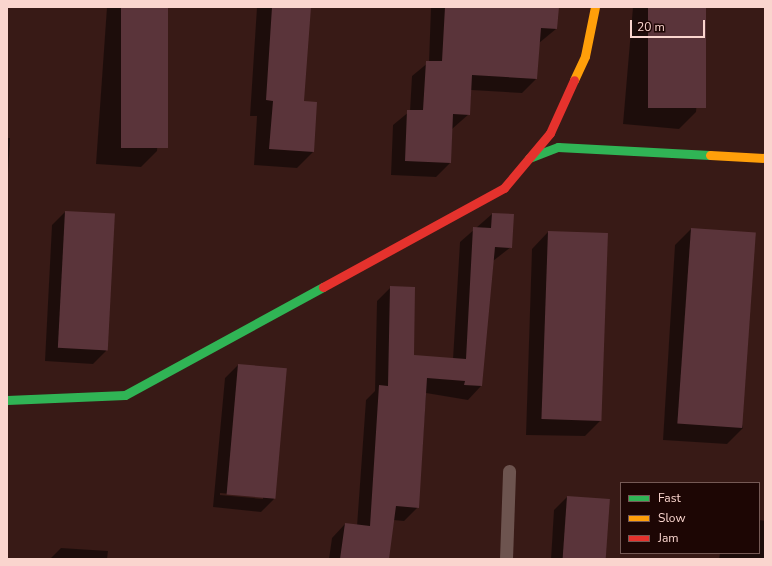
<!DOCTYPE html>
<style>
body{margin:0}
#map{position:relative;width:772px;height:566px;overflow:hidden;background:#381a16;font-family:"Nunito Sans",sans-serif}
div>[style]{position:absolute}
.shadow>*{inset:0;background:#0007}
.building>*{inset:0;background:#5a343a;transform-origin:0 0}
.lane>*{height:13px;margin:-6.5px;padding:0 6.5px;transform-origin:6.5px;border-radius:6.5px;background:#6d544f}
.fast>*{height:9px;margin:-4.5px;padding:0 4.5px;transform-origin:4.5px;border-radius:4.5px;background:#30b455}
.slow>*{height:9px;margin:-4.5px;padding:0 4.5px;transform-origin:4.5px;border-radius:4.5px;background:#ff9f0a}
.jam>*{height:9px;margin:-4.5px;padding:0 4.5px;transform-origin:4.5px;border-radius:4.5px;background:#e5322d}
span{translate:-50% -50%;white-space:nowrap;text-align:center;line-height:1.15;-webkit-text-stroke:3.5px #1d0604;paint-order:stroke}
.frame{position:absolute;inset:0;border:8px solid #fad5ce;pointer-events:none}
.legend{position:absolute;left:620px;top:482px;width:140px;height:72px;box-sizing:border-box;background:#1d0604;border:1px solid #755955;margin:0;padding:5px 7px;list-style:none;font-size:12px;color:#fad5ce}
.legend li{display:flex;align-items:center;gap:8px;height:20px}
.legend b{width:20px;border:1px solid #755955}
.scale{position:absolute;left:630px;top:20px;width:75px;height:18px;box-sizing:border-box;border:2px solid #fad5ce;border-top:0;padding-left:5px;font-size:12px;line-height:14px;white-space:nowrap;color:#fad5ce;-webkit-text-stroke:3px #1d0604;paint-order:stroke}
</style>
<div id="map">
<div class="shadow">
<i style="clip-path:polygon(107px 7px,167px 7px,157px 151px,141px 167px,96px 164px)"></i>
<i style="clip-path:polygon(257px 7px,310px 7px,303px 102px,313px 152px,297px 168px,254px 165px,257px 116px,250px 116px)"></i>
<i style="clip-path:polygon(431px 7px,558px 7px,556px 29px,539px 43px,536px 79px,522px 93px,471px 90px,469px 114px,452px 129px,450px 163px,436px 177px,391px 175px,393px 125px,410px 111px,412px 76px,429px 62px)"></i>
<i style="clip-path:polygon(633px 7px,705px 7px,696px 112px,679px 129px,623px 124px)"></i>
<i style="clip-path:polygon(7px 138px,10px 138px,7px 191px)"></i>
<i style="clip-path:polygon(65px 212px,106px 351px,93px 364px,45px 361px,52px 225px)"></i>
<i style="clip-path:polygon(492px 214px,511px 247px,493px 261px,481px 386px,468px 400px,426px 393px,418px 507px,404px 521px,393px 520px,388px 559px,329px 559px,332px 538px,345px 524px,357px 526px,366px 400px,375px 391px,377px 301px,391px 287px,413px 356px,453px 359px,460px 242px)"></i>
<i style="clip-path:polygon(691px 229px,743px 428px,727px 444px,663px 440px,675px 245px)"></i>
<i style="clip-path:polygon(548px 232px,601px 420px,585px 436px,526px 435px,532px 249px)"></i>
<i style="clip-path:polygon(evenodd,238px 365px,274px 499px,261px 512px,213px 507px,225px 378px,238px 365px,220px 493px,263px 497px,263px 499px,220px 495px,220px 493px)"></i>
<i style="clip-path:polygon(567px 497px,605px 559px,551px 559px,554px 510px)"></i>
<i style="clip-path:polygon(759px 520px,765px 521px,765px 559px,719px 559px,720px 553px,759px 553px)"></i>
<i style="clip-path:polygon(61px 548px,108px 551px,107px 559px,50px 559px)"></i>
</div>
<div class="building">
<i style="left:121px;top:7px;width:47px;height:141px"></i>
<i style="clip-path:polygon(272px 7px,311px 7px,304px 101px,317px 102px,314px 152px,269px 149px,273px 101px,266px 100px)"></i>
<i style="clip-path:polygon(445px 7px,559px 7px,557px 29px,541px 28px,537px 79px,472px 75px,470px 115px,453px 114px,451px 163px,405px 161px,407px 110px,423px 110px,426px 61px,442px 61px)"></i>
<i style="left:648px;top:7px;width:58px;height:101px"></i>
<i style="left:65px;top:211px;width:50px;height:137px;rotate:3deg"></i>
<i style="clip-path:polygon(492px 213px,514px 214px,512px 248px,495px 247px,482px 386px,464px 385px,465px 381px,427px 378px,419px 508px,396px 506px,389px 559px,340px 559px,345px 523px,370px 526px,379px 385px,388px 386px,390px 286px,415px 287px,414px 355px,466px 359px,473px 227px,491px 228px)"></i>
<i style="left:691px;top:228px;width:65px;height:196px;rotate:4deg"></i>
<i style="left:548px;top:231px;width:60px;height:188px;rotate:2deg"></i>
<i style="left:238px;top:364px;width:49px;height:131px;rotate:5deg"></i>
<i style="left:567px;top:496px;width:43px;height:63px;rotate:4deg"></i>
</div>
<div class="lane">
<i style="left:506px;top:559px;width:88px;rotate:-88deg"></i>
</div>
<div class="fast">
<i style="left:529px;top:158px;width:31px;rotate:-21deg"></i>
<i style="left:558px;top:147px;width:152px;rotate:3deg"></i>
<i style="left:7px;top:400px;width:118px;rotate:-2.4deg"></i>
<i style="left:125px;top:395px;width:226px;rotate:-28.6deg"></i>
</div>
<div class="slow">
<i style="left:574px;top:80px;width:26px;rotate:-65deg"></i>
<i style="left:585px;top:56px;width:50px;rotate:-78.5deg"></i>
<i style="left:710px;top:155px;width:55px;rotate:3.1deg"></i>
</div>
<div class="jam">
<i style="left:323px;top:287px;width:206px;rotate:-28.7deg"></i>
<i style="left:504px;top:188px;width:72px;rotate:-50.1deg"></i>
<i style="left:550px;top:133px;width:58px;rotate:-65.6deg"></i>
</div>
<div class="frame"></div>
<ul class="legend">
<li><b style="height:5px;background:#30b455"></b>Fast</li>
<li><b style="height:5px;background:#ff9f0a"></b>Slow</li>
<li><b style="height:5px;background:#e5322d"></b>Jam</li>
</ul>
<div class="scale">20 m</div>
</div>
